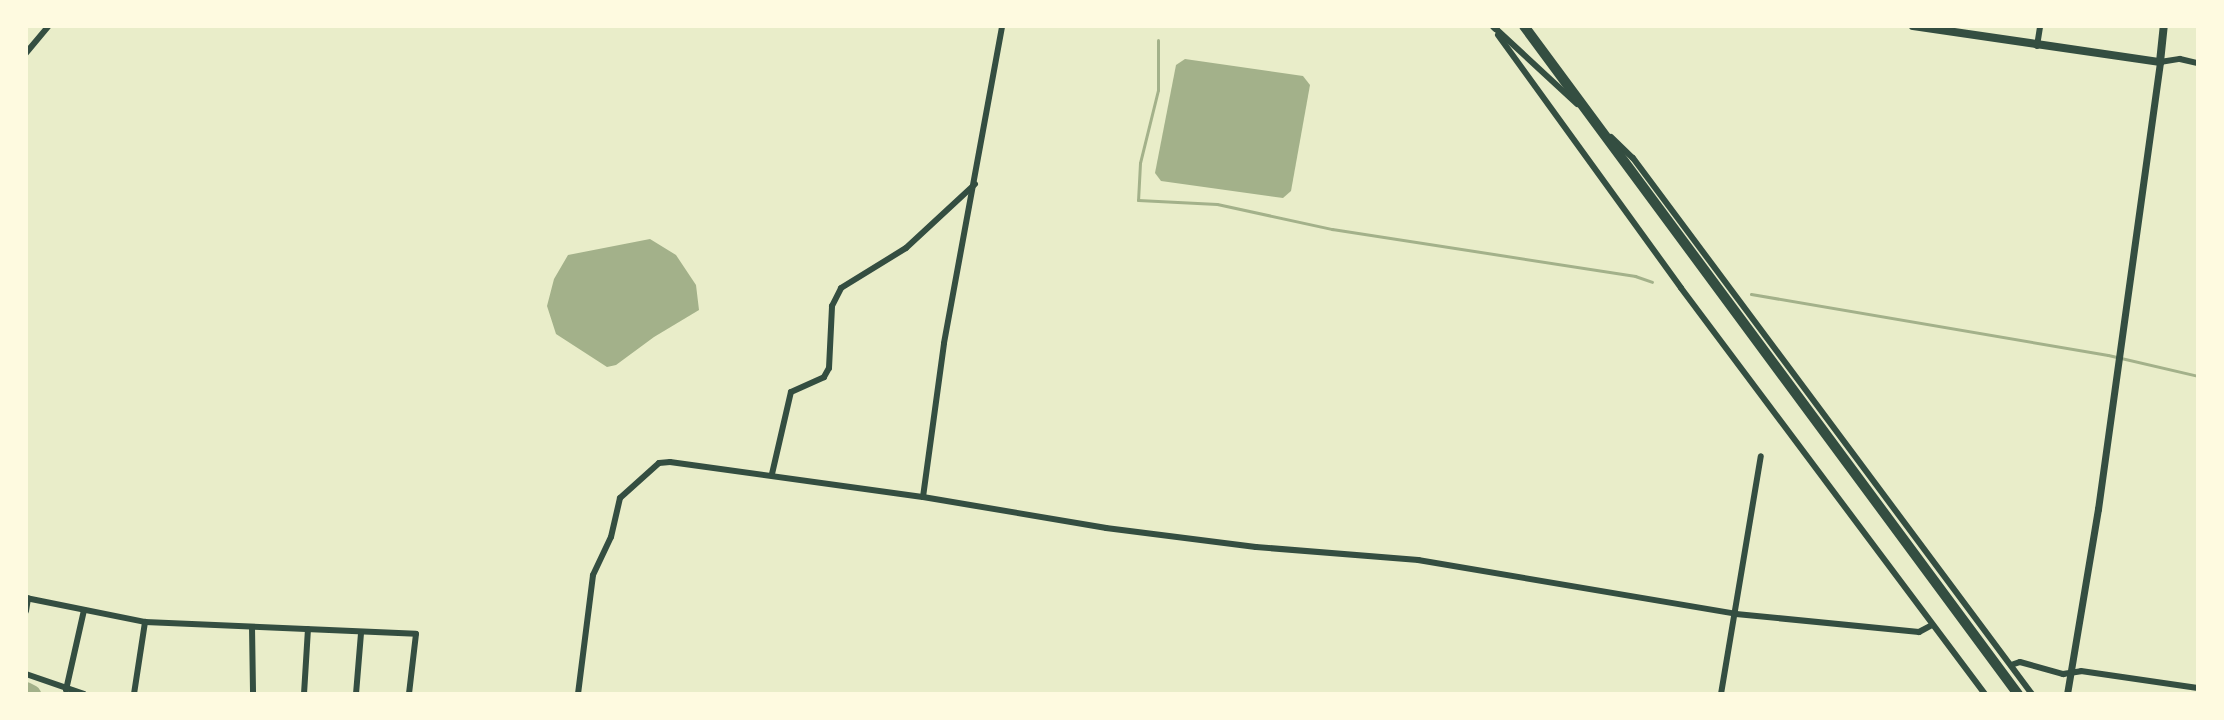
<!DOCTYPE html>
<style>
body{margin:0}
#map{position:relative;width:2224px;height:720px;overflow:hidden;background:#e9edc9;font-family:Karla,sans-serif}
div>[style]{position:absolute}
.water>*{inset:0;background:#a3b18a}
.stream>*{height:3px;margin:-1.5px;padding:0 1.5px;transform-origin:1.5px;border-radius:1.5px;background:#a3b18a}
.river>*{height:18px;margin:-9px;padding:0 9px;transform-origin:9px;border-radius:9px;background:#a3b18a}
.minor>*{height:6px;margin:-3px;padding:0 3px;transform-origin:3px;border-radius:3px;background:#344e41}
.tertiary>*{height:7px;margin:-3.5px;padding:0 3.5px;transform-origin:3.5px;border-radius:3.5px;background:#344e41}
.secondary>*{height:8px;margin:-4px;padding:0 4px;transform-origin:4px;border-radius:4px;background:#344e41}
.motorway>*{height:10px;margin:-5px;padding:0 5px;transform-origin:5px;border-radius:5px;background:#344e41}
span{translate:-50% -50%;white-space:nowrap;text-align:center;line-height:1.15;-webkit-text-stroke:6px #fefae0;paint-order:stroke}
.frame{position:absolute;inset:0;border:28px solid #fefae0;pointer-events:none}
</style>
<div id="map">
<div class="water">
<i style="clip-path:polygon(1185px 59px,1303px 76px,1310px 85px,1291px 191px,1283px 198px,1161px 181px,1155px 173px,1176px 65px)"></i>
<i style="clip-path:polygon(650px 239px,676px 255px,696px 285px,699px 310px,654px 337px,616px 365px,607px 367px,556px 334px,547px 306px,554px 279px,568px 255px)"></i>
</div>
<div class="stream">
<i style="left:1158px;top:40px;width:50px;rotate:90deg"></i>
<i style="left:1158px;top:90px;width:75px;rotate:103.9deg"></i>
<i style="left:1140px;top:163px;width:37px;rotate:93deg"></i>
<i style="left:1138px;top:200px;width:79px;rotate:2.9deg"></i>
<i style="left:1217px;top:204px;width:118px;rotate:12.3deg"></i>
<i style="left:1332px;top:229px;width:307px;rotate:8.8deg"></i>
<i style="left:1635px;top:276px;width:18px;rotate:19deg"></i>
<i style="left:1751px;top:294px;width:362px;rotate:9.7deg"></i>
<i style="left:2108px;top:355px;width:92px;rotate:13.1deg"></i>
</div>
<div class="river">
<i style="left:26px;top:691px;width:7px;rotate:27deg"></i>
</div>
<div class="minor">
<i style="left:1495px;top:28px;width:112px;rotate:42.8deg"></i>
<i style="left:1498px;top:35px;width:312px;rotate:54.1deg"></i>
<i style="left:1681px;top:288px;width:507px;rotate:53.18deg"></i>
<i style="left:2037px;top:46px;width:20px;rotate:-81deg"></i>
<i style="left:26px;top:53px;width:35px;rotate:-50deg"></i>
<i style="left:2160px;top:62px;width:20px;rotate:-9deg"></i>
<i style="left:2180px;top:59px;width:18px;rotate:13deg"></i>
<i style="left:1611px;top:137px;width:30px;rotate:44deg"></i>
<i style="left:1633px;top:158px;width:668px;rotate:53.34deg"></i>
<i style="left:772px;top:474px;width:84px;rotate:-77deg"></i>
<i style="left:791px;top:392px;width:36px;rotate:-24deg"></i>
<i style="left:824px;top:377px;width:10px;rotate:-61deg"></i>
<i style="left:829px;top:368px;width:62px;rotate:-87.2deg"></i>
<i style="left:832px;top:306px;width:20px;rotate:-63deg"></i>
<i style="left:841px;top:288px;width:76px;rotate:-31.6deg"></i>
<i style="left:906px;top:248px;width:94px;rotate:-42.8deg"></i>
<i style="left:923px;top:497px;width:155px;rotate:-82.2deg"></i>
<i style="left:944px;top:343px;width:322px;rotate:-79.6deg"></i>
<i style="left:26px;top:598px;width:121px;rotate:11.4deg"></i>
<i style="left:145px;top:622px;width:271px;rotate:2.5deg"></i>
<i style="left:416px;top:634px;width:60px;rotate:96.7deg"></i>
<i style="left:26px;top:611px;width:13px;rotate:-81deg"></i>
<i style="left:252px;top:627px;width:67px;rotate:89.1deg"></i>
<i style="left:2011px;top:665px;width:9px;rotate:-18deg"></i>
<i style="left:2020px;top:662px;width:45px;rotate:15.6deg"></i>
<i style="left:2063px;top:674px;width:18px;rotate:-9deg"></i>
<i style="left:2081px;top:671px;width:118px;rotate:8.3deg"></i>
<i style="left:26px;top:674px;width:61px;rotate:19deg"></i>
<i style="left:66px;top:690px;width:82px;rotate:-77.3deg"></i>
<i style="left:134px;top:694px;width:73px;rotate:-81.3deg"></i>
<i style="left:304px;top:694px;width:65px;rotate:-86.5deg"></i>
<i style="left:356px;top:694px;width:61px;rotate:-85.3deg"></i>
<i style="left:578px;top:694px;width:120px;rotate:-82.8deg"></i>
<i style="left:593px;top:575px;width:42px;rotate:-64.7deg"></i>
<i style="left:611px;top:537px;width:40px;rotate:-77deg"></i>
<i style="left:620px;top:498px;width:52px;rotate:-41.9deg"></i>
<i style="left:659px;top:463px;width:11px;rotate:-5deg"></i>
<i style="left:670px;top:462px;width:255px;rotate:7.9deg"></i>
<i style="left:923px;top:497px;width:186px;rotate:9.6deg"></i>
<i style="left:1106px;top:528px;width:151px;rotate:7.2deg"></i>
<i style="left:1256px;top:547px;width:163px;rotate:4.6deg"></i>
<i style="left:1418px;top:560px;width:323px;rotate:9.6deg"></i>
<i style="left:1736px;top:614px;width:184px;rotate:5.6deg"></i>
<i style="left:1919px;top:632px;width:15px;rotate:-28deg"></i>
<i style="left:1721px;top:694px;width:241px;rotate:-80.5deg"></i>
</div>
<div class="tertiary">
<i style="left:1493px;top:26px;width:3px;rotate:45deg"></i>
<i style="left:2067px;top:694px;width:188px;rotate:-80.5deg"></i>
<i style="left:2098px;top:509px;width:451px;rotate:-82.1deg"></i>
</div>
<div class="secondary">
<i style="left:1913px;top:26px;width:250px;rotate:8.3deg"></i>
<i style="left:2160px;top:62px;width:36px;rotate:-84deg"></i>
</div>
<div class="motorway">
<i style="left:1524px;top:26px;width:831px;rotate:53.52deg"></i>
</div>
<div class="frame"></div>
</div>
